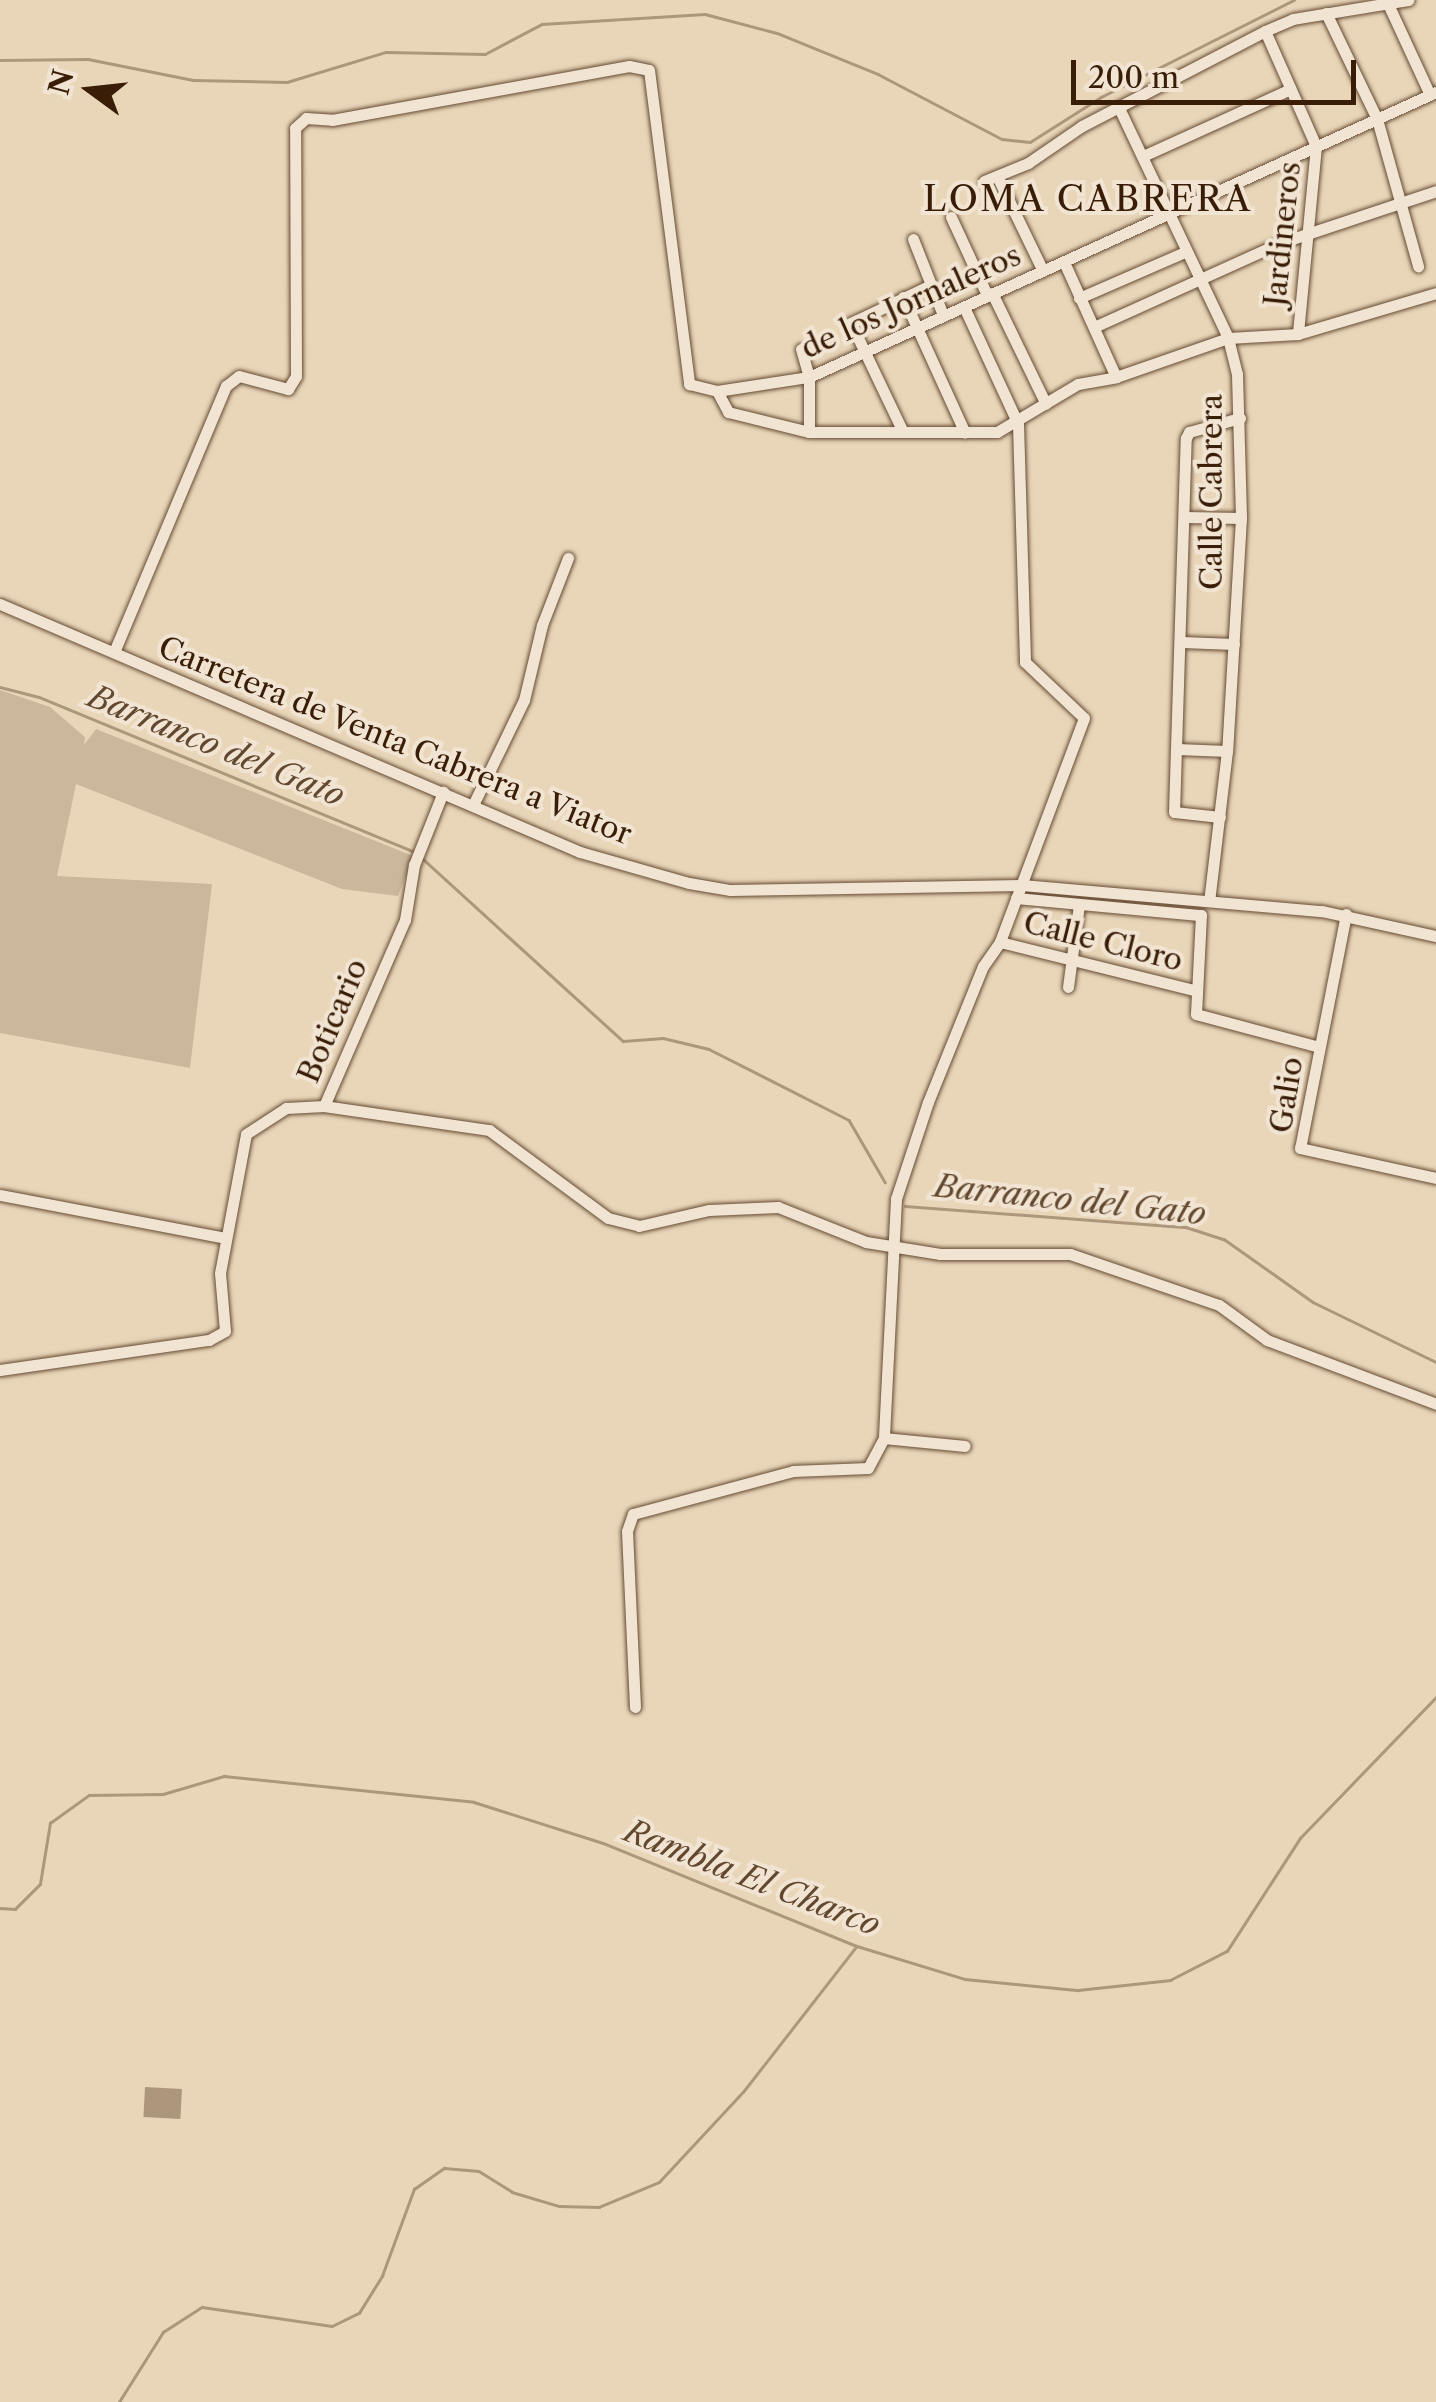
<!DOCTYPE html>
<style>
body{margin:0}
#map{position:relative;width:1436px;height:2402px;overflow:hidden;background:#e9d6b9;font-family:"Libre Caslon Text",serif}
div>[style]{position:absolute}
.green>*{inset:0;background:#cbb79b}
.water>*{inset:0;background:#ad977c;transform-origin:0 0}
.stream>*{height:2.5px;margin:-1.25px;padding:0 1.25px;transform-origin:1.25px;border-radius:1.25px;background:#ad977c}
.roads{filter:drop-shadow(0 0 2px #654b33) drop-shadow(0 0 2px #654b33)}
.minor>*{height:11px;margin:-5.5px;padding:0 5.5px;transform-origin:5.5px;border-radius:5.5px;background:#f1e4d2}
span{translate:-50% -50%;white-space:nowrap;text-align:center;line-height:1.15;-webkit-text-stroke:8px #f1e4d2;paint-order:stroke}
.street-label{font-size:30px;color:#391d06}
.water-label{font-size:32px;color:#62482f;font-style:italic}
.quarter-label{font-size:35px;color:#391d06;letter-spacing:2.5px}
.north{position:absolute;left:40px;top:40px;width:100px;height:100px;-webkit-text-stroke:8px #f1e4d2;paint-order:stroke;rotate:285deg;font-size:28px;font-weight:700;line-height:40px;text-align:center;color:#391d06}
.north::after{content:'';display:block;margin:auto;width:35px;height:45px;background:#391d06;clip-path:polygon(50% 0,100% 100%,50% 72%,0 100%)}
.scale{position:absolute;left:1071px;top:60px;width:285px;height:45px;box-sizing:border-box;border:5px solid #391d06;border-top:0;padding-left:12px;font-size:30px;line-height:35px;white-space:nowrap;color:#391d06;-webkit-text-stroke:8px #f1e4d2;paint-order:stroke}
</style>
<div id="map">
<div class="green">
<i style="clip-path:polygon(0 690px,50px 707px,85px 737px,84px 745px,96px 729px,413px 856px,398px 896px,342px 889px,76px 784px,57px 876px,212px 884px,190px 1068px,0 1033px)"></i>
</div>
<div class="water">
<i style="left:145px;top:2087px;width:37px;height:30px;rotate:3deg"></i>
</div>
<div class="stream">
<i style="left:0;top:60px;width:88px;rotate:-0.7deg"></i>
<i style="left:88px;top:59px;width:107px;rotate:11.3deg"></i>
<i style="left:193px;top:80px;width:94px;rotate:1.2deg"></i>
<i style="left:287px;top:82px;width:103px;rotate:-16.9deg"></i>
<i style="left:386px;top:52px;width:99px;rotate:1.2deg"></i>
<i style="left:485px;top:54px;width:64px;rotate:-27.8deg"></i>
<i style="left:542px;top:24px;width:163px;rotate:-3.5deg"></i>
<i style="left:705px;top:14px;width:74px;rotate:14.8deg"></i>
<i style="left:777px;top:33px;width:109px;rotate:22.1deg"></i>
<i style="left:878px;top:74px;width:140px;rotate:27.7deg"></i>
<i style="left:1002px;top:139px;width:28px;rotate:6deg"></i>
<i style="left:1030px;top:142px;width:84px;rotate:-32.4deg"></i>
<i style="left:1101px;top:97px;width:216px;rotate:-26.7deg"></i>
<i style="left:0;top:687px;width:40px;rotate:14.4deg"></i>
<i style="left:39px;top:697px;width:404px;rotate:22.4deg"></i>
<i style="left:422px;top:858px;width:272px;rotate:42.3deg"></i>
<i style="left:623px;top:1041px;width:40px;rotate:-4.3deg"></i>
<i style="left:663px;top:1038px;width:47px;rotate:13.4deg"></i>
<i style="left:709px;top:1049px;width:157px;rotate:26.9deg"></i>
<i style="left:849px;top:1120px;width:72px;rotate:59.9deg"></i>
<i style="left:905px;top:1206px;width:282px;rotate:4.3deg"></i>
<i style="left:1186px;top:1227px;width:40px;rotate:18deg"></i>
<i style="left:1224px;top:1239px;width:109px;rotate:35.3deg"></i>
<i style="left:1313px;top:1302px;width:137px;rotate:26deg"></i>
<i style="left:0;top:1908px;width:15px;rotate:4deg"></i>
<i style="left:15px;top:1909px;width:35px;rotate:-45deg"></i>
<i style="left:40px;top:1884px;width:62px;rotate:-80.7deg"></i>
<i style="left:50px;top:1823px;width:48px;rotate:-35.7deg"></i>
<i style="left:89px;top:1795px;width:74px;rotate:-0.8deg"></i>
<i style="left:163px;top:1794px;width:64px;rotate:-16.4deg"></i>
<i style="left:224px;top:1776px;width:251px;rotate:5.9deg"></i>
<i style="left:474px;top:1802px;width:135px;rotate:17.6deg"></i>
<i style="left:603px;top:1843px;width:274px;rotate:22.1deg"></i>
<i style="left:857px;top:1946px;width:113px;rotate:17deg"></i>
<i style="left:965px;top:1979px;width:114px;rotate:5.6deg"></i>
<i style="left:1078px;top:1990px;width:93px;rotate:-6.2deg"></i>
<i style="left:1170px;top:1980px;width:64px;rotate:-27deg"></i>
<i style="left:1227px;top:1951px;width:135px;rotate:-57.1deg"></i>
<i style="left:1300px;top:1838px;width:196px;rotate:-46deg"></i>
<i style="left:119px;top:2402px;width:83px;rotate:-57.8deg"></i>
<i style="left:163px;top:2332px;width:46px;rotate:-32.7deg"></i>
<i style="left:202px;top:2307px;width:131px;rotate:8.3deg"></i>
<i style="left:332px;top:2326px;width:30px;rotate:-26deg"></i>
<i style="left:359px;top:2313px;width:44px;rotate:-58.1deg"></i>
<i style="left:382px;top:2276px;width:93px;rotate:-69.8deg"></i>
<i style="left:414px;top:2189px;width:37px;rotate:-35deg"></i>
<i style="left:444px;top:2168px;width:35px;rotate:5deg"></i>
<i style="left:479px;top:2171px;width:39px;rotate:32deg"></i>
<i style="left:512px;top:2192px;width:49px;rotate:16.6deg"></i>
<i style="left:559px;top:2206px;width:40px;rotate:1.4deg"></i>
<i style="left:599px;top:2207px;width:65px;rotate:-22.6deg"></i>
<i style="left:659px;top:2182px;width:123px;rotate:-47deg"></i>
<i style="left:743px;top:2092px;width:182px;rotate:-52.1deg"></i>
</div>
<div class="roads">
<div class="minor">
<i style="left:1388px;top:4px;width:100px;rotate:65.2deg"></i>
<i style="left:1326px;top:13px;width:118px;rotate:64.3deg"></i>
<i style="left:1377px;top:119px;width:153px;rotate:74.4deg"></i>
<i style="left:1265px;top:31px;width:126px;rotate:66.1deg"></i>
<i style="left:1316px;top:146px;width:189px;rotate:95.5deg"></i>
<i style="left:1119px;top:108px;width:255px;rotate:64.6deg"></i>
<i style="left:1228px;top:338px;width:37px;rotate:76deg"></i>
<i style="left:1237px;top:374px;width:144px;rotate:88.4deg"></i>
<i style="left:1241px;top:518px;width:233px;rotate:93.4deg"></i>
<i style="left:1227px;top:751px;width:151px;rotate:96.8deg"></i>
<i style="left:1143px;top:156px;width:162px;rotate:-24.4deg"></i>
<i style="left:998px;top:178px;width:103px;rotate:64.2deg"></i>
<i style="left:984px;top:181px;width:48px;rotate:-22.2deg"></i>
<i style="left:1028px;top:163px;width:65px;rotate:-34.4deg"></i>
<i style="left:1082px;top:126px;width:206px;rotate:-27.4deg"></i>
<i style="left:1265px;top:31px;width:30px;rotate:-23deg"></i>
<i style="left:1293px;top:19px;width:117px;rotate:-9.4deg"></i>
<i style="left:951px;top:217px;width:86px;rotate:65.2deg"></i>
<i style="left:913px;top:239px;width:82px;rotate:68.5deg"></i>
<i style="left:1064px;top:262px;width:126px;rotate:65.7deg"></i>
<i style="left:992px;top:293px;width:123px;rotate:64.1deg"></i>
<i style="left:903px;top:297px;width:149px;rotate:65.5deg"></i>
<i style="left:1079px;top:298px;width:116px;rotate:-23.5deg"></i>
<i style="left:964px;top:307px;width:129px;rotate:65.2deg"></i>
<i style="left:1018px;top:424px;width:238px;rotate:88.3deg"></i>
<i style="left:1025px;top:662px;width:81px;rotate:43.5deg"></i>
<i style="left:1084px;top:718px;width:239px;rotate:110.6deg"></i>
<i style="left:1000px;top:942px;width:29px;rotate:125deg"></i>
<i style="left:983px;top:966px;width:147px;rotate:112deg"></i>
<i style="left:928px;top:1102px;width:102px;rotate:108.3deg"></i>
<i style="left:896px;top:1199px;width:239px;rotate:92.9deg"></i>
<i style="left:884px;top:1438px;width:81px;rotate:5.6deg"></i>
<i style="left:1094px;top:327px;width:204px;rotate:-24.3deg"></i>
<i style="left:1280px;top:243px;width:164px;rotate:-18.4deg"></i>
<i style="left:801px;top:349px;width:29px;rotate:74deg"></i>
<i style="left:809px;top:377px;width:55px;rotate:90deg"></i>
<i style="left:717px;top:391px;width:93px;rotate:-8.7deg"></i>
<i style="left:809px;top:377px;width:689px;rotate:-24.44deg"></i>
<i style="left:903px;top:432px;width:121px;rotate:-115.5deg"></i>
<i style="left:851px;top:323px;width:89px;rotate:-25.4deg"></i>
<i style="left:1184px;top:517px;width:57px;rotate:1deg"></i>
<i style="left:0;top:604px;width:631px;rotate:23.15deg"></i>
<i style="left:580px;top:852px;width:113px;rotate:15.9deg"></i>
<i style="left:689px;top:883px;width:42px;rotate:9.7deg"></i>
<i style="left:730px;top:890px;width:292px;rotate:-1deg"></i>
<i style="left:1022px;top:885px;width:301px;rotate:5deg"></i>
<i style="left:1322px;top:911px;width:117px;rotate:12.4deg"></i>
<i style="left:1182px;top:642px;width:52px;rotate:2.2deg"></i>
<i style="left:114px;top:652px;width:289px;rotate:-67.2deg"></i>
<i style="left:226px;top:386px;width:16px;rotate:-38deg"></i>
<i style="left:239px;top:376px;width:51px;rotate:14.9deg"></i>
<i style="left:288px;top:389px;width:15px;rotate:-58deg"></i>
<i style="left:296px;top:376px;width:248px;rotate:-90.2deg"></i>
<i style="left:295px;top:128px;width:15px;rotate:-42deg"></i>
<i style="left:306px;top:118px;width:26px;rotate:4deg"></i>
<i style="left:332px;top:120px;width:302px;rotate:-10.3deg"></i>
<i style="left:629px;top:66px;width:20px;rotate:11deg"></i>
<i style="left:649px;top:70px;width:317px;rotate:82.7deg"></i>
<i style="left:689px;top:384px;width:29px;rotate:14deg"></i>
<i style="left:717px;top:391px;width:24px;rotate:62deg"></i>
<i style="left:728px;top:412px;width:83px;rotate:13.9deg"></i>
<i style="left:809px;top:432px;width:188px"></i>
<i style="left:997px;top:432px;width:94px;rotate:-30.7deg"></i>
<i style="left:1078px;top:384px;width:39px;rotate:-10deg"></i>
<i style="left:1116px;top:377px;width:119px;rotate:-19.2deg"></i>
<i style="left:1228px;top:338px;width:70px;rotate:-3.3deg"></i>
<i style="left:1298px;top:334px;width:144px;rotate:-16.5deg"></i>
<i style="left:1177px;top:749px;width:50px;rotate:2.3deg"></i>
<i style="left:473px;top:805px;width:117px;rotate:-64.1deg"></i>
<i style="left:524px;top:700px;width:77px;rotate:-76.5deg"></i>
<i style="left:542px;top:625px;width:72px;rotate:-68.8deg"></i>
<i style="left:1220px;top:817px;width:46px;rotate:-173.8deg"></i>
<i style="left:1174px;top:812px;width:374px;rotate:-88.2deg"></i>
<i style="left:1186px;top:438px;width:7px;rotate:-63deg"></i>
<i style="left:1189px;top:432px;width:53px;rotate:-15.4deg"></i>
<i style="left:1016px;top:898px;width:186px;rotate:5.3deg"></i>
<i style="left:1201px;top:915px;width:99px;rotate:92.9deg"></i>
<i style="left:1196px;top:1014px;width:127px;rotate:15deg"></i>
<i style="left:1346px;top:914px;width:238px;rotate:101.1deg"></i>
<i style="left:1300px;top:1148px;width:139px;rotate:12.4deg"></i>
<i style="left:1000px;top:942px;width:200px;rotate:13.9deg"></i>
<i style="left:1068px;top:987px;width:83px;rotate:-82.4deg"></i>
<i style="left:324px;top:1106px;width:167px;rotate:8.3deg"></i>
<i style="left:489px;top:1130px;width:148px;rotate:36.5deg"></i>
<i style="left:608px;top:1218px;width:32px;rotate:14deg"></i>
<i style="left:639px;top:1226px;width:72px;rotate:-12.9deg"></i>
<i style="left:709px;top:1210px;width:69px;rotate:-2.5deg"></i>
<i style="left:778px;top:1207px;width:95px;rotate:21.7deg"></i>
<i style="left:866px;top:1242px;width:75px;rotate:9.2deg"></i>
<i style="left:940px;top:1254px;width:130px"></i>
<i style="left:1070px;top:1254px;width:157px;rotate:18.9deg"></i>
<i style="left:1219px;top:1305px;width:59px;rotate:36.1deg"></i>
<i style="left:1267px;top:1340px;width:181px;rotate:20.7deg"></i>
<i style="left:0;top:1195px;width:229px;rotate:10.8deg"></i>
<i style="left:0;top:1370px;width:211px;rotate:-8.2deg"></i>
<i style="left:209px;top:1340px;width:18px;rotate:-29deg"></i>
<i style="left:225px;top:1331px;width:58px;rotate:-94.9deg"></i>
<i style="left:220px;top:1273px;width:141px;rotate:-79.4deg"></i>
<i style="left:246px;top:1134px;width:48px;rotate:-33deg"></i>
<i style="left:286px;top:1108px;width:38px;rotate:-3deg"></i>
<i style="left:324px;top:1106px;width:203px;rotate:-66.5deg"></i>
<i style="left:405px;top:920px;width:56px;rotate:-80.7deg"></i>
<i style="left:414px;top:865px;width:79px;rotate:-68.3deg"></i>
<i style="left:635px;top:1707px;width:176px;rotate:-92.6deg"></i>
<i style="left:627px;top:1531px;width:18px;rotate:-71deg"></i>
<i style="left:633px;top:1514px;width:166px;rotate:-15deg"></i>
<i style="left:793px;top:1471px;width:75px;rotate:-2.3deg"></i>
<i style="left:868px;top:1468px;width:34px;rotate:-62deg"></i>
</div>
</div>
<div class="street-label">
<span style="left:1283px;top:234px;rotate:-84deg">Jardineros</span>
<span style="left:911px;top:302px;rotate:-24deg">de los Jornaleros</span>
<span style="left:1212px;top:492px;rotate:-90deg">Calle Cabrera</span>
<span style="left:395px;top:741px;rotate:22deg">Carretera de Venta Cabrera a Viator</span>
<span style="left:1103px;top:942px;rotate:14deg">Calle Cloro</span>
<span style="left:333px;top:1021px;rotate:-67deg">Boticario</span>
<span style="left:1287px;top:1095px;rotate:-81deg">Galio</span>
</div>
<div class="water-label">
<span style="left:216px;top:746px;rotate:22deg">Barranco del Gato</span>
<span style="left:1070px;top:1200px;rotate:6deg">Barranco del Gato</span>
<span style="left:752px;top:1878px;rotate:21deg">Rambla El Charco</span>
</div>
<div class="quarter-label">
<span style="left:1088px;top:199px">LOMA CABRERA</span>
</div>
<div class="north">N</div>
<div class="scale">200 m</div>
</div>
